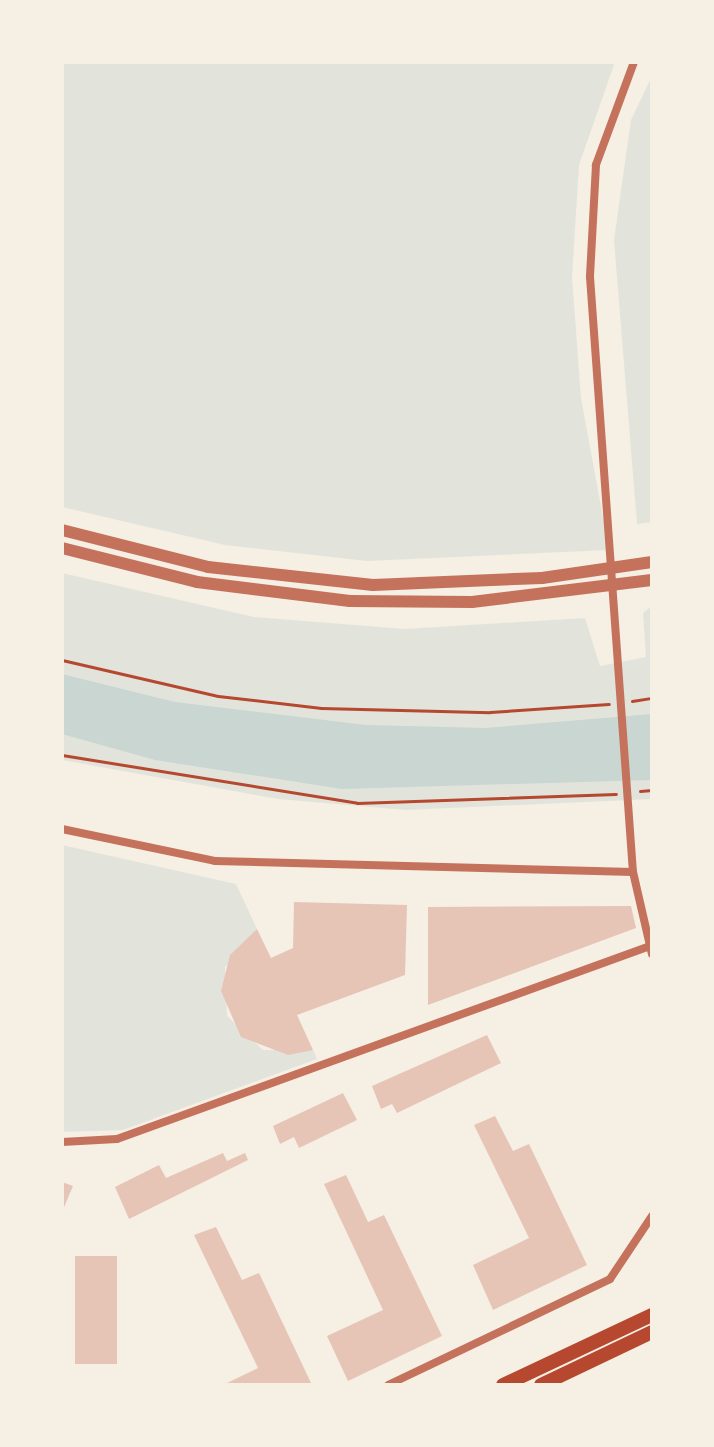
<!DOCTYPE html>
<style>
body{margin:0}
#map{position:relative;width:714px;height:1447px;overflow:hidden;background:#f6efe4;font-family:"Space Grotesk",sans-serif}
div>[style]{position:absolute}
.green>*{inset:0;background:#e2e4dc}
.water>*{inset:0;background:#c9d6d2}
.building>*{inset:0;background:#e6c5b7;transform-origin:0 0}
.path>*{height:3px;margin:-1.5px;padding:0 1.5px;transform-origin:1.5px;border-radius:1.5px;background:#b5482f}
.minor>*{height:8px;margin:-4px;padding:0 4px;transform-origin:4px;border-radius:4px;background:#c5725c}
.tertiary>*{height:12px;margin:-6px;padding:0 6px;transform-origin:6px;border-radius:6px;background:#c5725c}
.secondary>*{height:14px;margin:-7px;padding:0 7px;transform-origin:7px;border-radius:7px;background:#b5482f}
span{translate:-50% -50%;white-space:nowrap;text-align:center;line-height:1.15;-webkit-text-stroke:8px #f6efe4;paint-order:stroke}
.frame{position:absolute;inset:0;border:64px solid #f6efe4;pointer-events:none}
</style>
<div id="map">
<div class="green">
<i style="clip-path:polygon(62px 62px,615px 62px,579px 165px,572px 277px,581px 398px,609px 550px,367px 561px,225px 545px,62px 507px)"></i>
<i style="clip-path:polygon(652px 76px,652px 522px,637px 524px,614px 240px,631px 120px)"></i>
<i style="clip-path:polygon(62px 573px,254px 617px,405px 629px,585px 618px,600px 666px,646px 657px,643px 613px,652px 606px,652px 799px,406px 810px,278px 799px,62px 760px)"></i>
<i style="clip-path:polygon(62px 845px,236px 884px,257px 929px,225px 967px,227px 1016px,263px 1050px,313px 1050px,317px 1059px,123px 1130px,62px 1132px)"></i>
</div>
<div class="water">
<i style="clip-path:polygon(62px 674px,175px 702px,366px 725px,485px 728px,652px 714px,652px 780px,342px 789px,155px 760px,62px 734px)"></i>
</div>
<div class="building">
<i style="clip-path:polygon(294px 902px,407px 905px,405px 975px,297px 1015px,313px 1050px,288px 1055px,241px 1037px,221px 991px,230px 955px,257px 929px,271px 958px,293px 948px)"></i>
<i style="clip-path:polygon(631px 906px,636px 928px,428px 1005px,428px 907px)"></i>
<i style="clip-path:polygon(487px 1035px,501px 1063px,397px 1113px,392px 1104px,381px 1109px,372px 1086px)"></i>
<i style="clip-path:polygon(343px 1093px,357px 1120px,299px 1148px,294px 1137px,280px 1144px,273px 1126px)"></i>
<i style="clip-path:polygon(495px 1116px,513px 1151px,529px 1144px,587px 1265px,493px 1310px,473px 1265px,529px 1238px,474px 1125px)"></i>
<i style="clip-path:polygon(223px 1153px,227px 1161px,245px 1153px,248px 1160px,129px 1219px,115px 1187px,159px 1165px,166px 1178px)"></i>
<i style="clip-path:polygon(346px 1175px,368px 1222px,384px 1215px,442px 1336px,348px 1381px,327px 1336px,383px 1310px,324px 1184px)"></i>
<i style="clip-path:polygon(62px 1182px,73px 1186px,62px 1212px)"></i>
<i style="clip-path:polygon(216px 1227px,242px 1280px,259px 1273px,312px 1385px,223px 1385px,258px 1368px,194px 1235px)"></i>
<i style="left:75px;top:1256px;width:42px;height:108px"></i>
</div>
<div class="path">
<i style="left:62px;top:660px;width:160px;rotate:13deg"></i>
<i style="left:218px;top:696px;width:104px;rotate:6.6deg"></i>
<i style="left:321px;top:708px;width:169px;rotate:1.4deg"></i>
<i style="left:490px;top:712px;width:119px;rotate:-3.8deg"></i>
<i style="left:632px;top:701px;width:20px;rotate:-9deg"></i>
<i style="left:62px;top:755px;width:299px;rotate:9.2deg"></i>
<i style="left:357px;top:803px;width:259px;rotate:-2deg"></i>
<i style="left:640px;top:791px;width:12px;rotate:-5deg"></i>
</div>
<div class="minor">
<i style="left:634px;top:62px;width:110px;rotate:110.3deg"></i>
<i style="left:596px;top:165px;width:112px;rotate:93.1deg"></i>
<i style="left:590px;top:277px;width:597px;rotate:85.87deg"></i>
<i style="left:633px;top:872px;width:84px;rotate:77deg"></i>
<i style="left:62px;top:829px;width:156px;rotate:11.8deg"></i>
<i style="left:215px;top:861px;width:418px;rotate:1.5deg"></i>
<i style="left:62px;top:1142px;width:55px;rotate:-3.1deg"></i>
<i style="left:117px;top:1139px;width:567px;rotate:-19.91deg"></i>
<i style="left:388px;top:1385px;width:246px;rotate:-25.5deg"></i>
<i style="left:610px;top:1279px;width:76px;rotate:-56.3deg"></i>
</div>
<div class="tertiary">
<i style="left:62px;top:530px;width:151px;rotate:14.2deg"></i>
<i style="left:208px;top:567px;width:166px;rotate:6.2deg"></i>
<i style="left:373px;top:585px;width:169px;rotate:-2.4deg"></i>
<i style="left:542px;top:578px;width:111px;rotate:-8.3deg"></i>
<i style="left:62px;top:548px;width:139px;rotate:14.1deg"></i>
<i style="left:197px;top:582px;width:154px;rotate:7.1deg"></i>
<i style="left:350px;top:601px;width:122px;rotate:0.5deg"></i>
<i style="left:472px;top:602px;width:181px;rotate:-7deg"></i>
</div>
<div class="secondary">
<i style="left:503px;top:1385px;width:165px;rotate:-25.2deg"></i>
<i style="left:541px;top:1385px;width:123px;rotate:-25.5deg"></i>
</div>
<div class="frame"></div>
</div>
